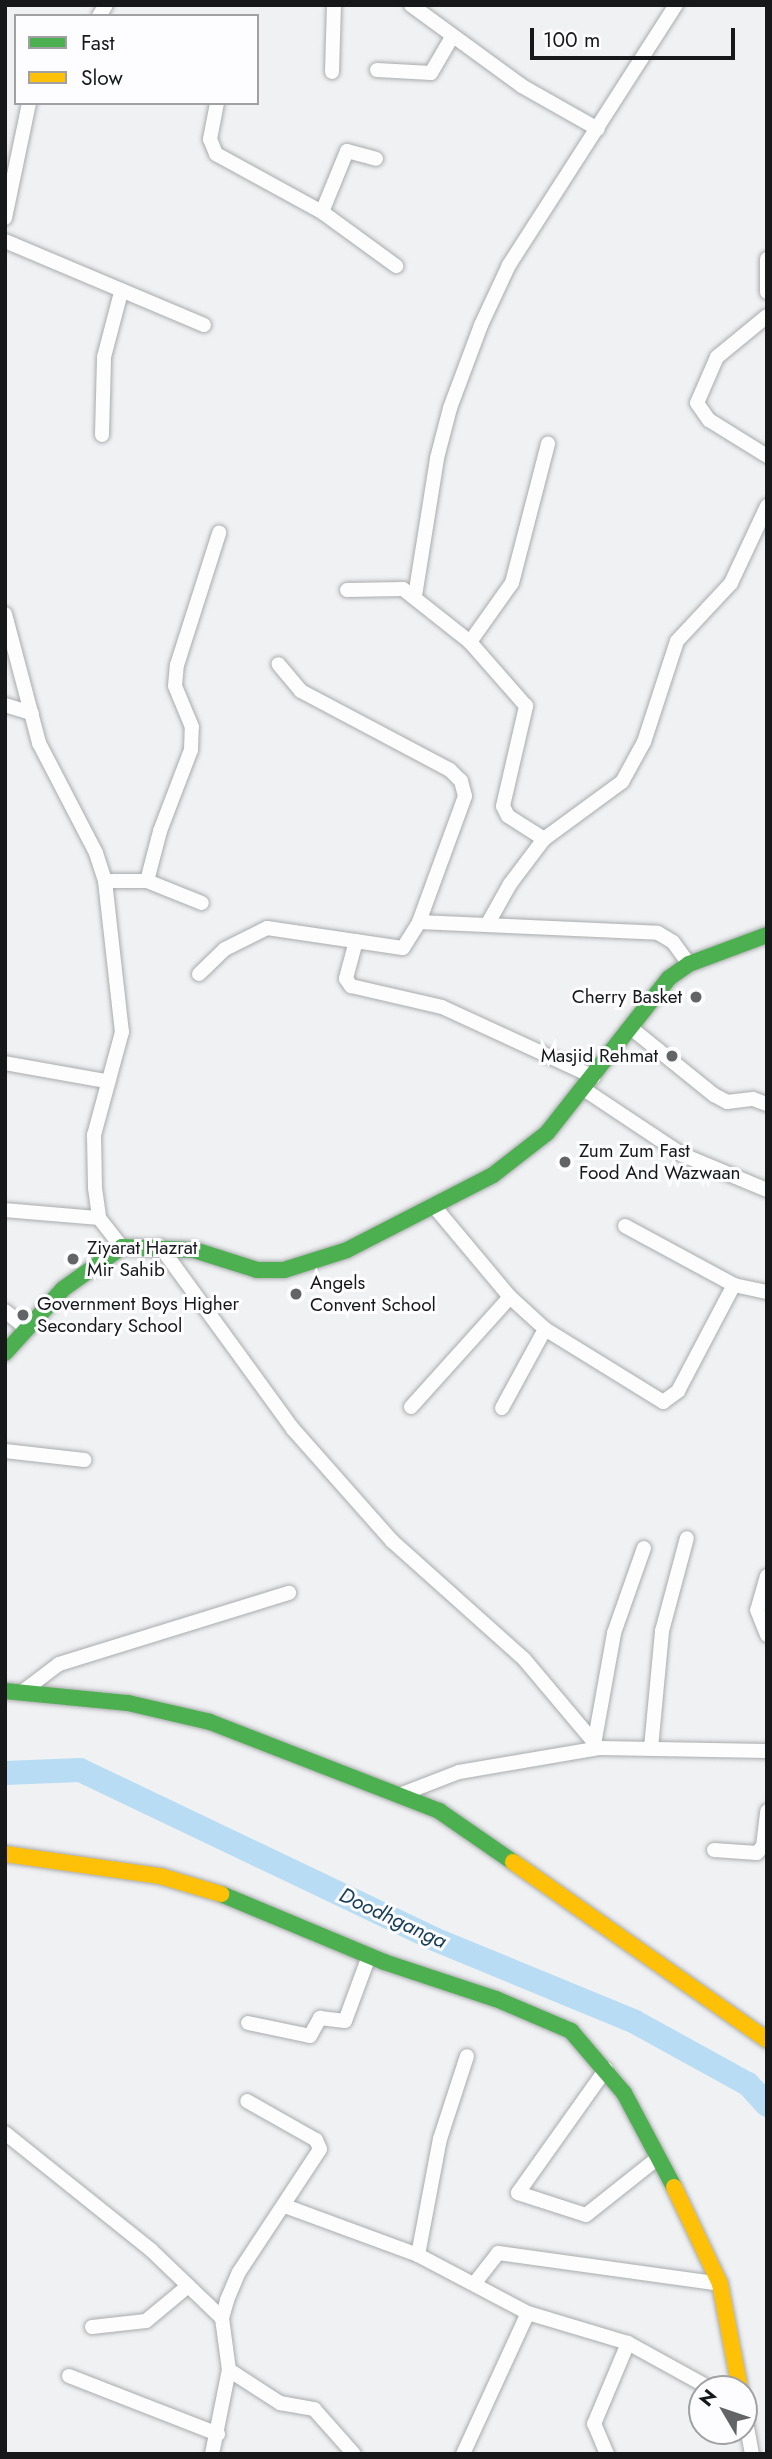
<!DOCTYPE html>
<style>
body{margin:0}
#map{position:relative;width:772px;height:2459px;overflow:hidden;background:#eff1f3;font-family:Jost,sans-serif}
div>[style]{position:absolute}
.river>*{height:24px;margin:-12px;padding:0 12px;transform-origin:12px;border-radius:12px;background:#b8dcf3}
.roads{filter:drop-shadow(0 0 2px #aaabac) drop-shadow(0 0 2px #aaabac)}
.street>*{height:14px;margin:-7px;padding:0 7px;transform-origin:7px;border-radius:7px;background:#fdfdfd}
.fast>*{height:16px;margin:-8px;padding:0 8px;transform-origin:8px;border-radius:8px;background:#4caf50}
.slow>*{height:16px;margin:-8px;padding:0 8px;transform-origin:8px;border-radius:8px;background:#ffc107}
.dots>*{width:19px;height:19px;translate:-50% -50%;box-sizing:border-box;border:4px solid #fdfdff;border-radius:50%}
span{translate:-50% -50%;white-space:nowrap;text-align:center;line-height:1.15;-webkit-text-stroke:6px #fdfdff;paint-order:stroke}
.poi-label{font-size:19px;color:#171819}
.right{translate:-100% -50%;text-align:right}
.left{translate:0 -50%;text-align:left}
.water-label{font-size:21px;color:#1b4158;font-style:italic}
.frame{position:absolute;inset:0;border:7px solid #171819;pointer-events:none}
.legend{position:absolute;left:14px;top:14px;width:245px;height:91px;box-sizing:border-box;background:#fdfdff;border:2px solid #a1a1a3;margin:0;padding:9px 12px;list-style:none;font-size:21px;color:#171819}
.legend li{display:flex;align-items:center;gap:14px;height:35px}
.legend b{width:35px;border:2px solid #a1a1a3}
.north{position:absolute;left:688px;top:2375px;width:70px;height:70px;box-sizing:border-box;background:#fdfdff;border:2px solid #a1a1a3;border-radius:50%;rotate:309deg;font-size:19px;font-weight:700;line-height:28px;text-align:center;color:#171819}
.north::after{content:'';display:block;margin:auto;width:24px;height:32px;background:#636465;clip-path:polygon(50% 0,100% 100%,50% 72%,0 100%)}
.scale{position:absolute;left:530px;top:28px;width:205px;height:32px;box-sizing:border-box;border:4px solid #171819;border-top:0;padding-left:9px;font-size:21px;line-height:24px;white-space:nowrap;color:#171819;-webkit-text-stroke:5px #fdfdff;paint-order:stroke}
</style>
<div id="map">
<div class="river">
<i style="left:5px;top:1773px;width:75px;rotate:-2.3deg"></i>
<i style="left:80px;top:1770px;width:392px;rotate:25.5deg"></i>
<i style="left:434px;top:1939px;width:217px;rotate:22.4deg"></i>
<i style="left:635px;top:2022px;width:129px;rotate:28.8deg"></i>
<i style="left:748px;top:2084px;width:28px;rotate:48deg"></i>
</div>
<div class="roads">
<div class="street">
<i style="left:411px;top:5px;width:137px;rotate:36.1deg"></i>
<i style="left:522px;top:86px;width:87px;rotate:29.5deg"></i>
<i style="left:99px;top:16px;width:13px;rotate:-58deg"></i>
<i style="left:377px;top:70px;width:54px;rotate:3.2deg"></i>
<i style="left:431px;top:73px;width:42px;rotate:-59.7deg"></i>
<i style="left:332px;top:72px;width:67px;rotate:-88.3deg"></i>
<i style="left:217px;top:103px;width:37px;rotate:101deg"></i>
<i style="left:210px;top:139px;width:16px;rotate:68deg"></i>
<i style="left:216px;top:154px;width:121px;rotate:28.7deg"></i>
<i style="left:322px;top:212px;width:92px;rotate:36.1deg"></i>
<i style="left:322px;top:212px;width:66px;rotate:-67.7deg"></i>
<i style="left:347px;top:151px;width:30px;rotate:15deg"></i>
<i style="left:5px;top:218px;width:117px;rotate:-78.2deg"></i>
<i style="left:5px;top:241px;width:216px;rotate:22.9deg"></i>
<i style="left:767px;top:259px;width:33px;rotate:90deg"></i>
<i style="left:767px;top:316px;width:65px;rotate:140.6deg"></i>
<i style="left:717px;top:357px;width:50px;rotate:113.5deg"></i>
<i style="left:697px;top:403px;width:21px;rotate:55deg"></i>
<i style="left:709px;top:420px;width:68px;rotate:31.8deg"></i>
<i style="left:102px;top:435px;width:78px;rotate:-88.5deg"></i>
<i style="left:104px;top:357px;width:67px;rotate:-75.3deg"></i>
<i style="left:347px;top:590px;width:56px;rotate:-1deg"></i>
<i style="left:403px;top:589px;width:85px;rotate:38.3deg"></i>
<i style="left:415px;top:596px;width:140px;rotate:-80.9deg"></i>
<i style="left:437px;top:458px;width:52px;rotate:-75.4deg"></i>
<i style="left:450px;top:408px;width:89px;rotate:-69.5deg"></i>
<i style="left:481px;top:325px;width:66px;rotate:-65deg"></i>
<i style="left:509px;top:265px;width:309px;rotate:-57.3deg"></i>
<i style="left:5px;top:614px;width:133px;rotate:75.2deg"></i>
<i style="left:39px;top:743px;width:124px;rotate:62.6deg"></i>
<i style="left:96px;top:853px;width:29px;rotate:72deg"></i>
<i style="left:105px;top:881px;width:152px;rotate:83.6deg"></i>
<i style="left:122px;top:1032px;width:107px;rotate:105.2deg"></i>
<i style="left:94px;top:1135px;width:53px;rotate:88.9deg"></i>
<i style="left:95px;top:1188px;width:30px;rotate:82deg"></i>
<i style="left:99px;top:1218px;width:37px;rotate:52deg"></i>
<i style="left:5px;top:705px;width:28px;rotate:17deg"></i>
<i style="left:544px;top:839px;width:43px;rotate:-147.4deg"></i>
<i style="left:508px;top:816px;width:11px;rotate:-117deg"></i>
<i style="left:503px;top:806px;width:103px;rotate:-77deg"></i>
<i style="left:526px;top:706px;width:85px;rotate:-131.2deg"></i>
<i style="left:470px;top:642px;width:72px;rotate:-54.6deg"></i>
<i style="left:512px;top:583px;width:144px;rotate:-75.5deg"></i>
<i style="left:105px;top:881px;width:42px"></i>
<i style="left:147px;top:881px;width:59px;rotate:21.8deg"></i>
<i style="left:147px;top:881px;width:52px;rotate:-75.4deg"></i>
<i style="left:160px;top:831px;width:87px;rotate:-69.1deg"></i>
<i style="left:191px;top:750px;width:23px;rotate:-88deg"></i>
<i style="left:192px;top:727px;width:44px;rotate:-112.5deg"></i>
<i style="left:175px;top:686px;width:21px;rotate:-85deg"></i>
<i style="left:177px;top:665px;width:139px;rotate:-72.3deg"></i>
<i style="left:419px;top:922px;width:239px;rotate:2.6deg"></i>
<i style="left:658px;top:933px;width:17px;rotate:31deg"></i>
<i style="left:673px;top:942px;width:27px;rotate:54deg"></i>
<i style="left:487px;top:925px;width:47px;rotate:-60.7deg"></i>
<i style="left:510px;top:884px;width:56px;rotate:-52.9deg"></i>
<i style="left:544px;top:839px;width:97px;rotate:-36.2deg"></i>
<i style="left:622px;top:782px;width:46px;rotate:-61.2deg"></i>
<i style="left:644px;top:742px;width:106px;rotate:-71.9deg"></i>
<i style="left:677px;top:641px;width:79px;rotate:-47deg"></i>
<i style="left:731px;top:583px;width:85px;rotate:-64.9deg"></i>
<i style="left:356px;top:941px;width:39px;rotate:105deg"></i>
<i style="left:346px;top:979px;width:9px;rotate:54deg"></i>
<i style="left:351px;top:986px;width:93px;rotate:13deg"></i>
<i style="left:442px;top:1007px;width:167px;rotate:24.7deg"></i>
<i style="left:199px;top:974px;width:36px;rotate:-44deg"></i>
<i style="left:225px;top:949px;width:47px;rotate:-26.6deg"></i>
<i style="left:267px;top:928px;width:137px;rotate:8.4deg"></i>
<i style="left:403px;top:948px;width:31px;rotate:-58deg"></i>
<i style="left:419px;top:922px;width:134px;rotate:-69.9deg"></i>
<i style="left:465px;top:796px;width:16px;rotate:-105deg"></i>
<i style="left:461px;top:781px;width:16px;rotate:-135deg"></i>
<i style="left:450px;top:770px;width:169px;rotate:-152.1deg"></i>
<i style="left:301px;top:691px;width:35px;rotate:-130deg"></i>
<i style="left:631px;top:1028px;width:107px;rotate:38.9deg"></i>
<i style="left:714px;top:1095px;width:15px;rotate:28deg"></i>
<i style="left:727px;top:1102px;width:26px;rotate:-7deg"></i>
<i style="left:753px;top:1099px;width:15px;rotate:20deg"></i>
<i style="left:5px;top:1063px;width:103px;rotate:10.1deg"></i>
<i style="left:585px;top:1090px;width:118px;rotate:33.6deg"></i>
<i style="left:683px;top:1155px;width:91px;rotate:22.6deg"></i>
<i style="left:433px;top:1205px;width:120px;rotate:50.1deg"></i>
<i style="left:510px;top:1297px;width:47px;rotate:42.4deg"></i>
<i style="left:545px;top:1329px;width:139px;rotate:31.7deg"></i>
<i style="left:663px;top:1402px;width:19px;rotate:-36deg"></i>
<i style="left:678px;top:1391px;width:120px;rotate:-62.2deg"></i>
<i style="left:734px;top:1285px;width:34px;rotate:12deg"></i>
<i style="left:5px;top:1210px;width:94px;rotate:4.9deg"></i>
<i style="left:625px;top:1226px;width:124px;rotate:28.4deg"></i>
<i style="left:160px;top:1246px;width:226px;rotate:54deg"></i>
<i style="left:293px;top:1429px;width:149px;rotate:48.5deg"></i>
<i style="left:392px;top:1541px;width:177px;rotate:41.8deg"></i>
<i style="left:524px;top:1659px;width:116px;rotate:49.9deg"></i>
<i style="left:5px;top:1311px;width:26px;rotate:39deg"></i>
<i style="left:411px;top:1407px;width:148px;rotate:-48deg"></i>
<i style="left:502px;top:1408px;width:90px;rotate:-61.4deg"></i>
<i style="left:5px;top:1451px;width:80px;rotate:6.5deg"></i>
<i style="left:767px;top:1576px;width:35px;rotate:106deg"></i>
<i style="left:757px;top:1610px;width:27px;rotate:68deg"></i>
<i style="left:22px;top:1692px;width:46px;rotate:-37.1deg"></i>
<i style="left:59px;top:1664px;width:241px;rotate:-17.2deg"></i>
<i style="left:595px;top:1739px;width:108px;rotate:-79.8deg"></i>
<i style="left:614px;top:1633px;width:90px;rotate:-70.6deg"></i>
<i style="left:651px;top:1748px;width:118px;rotate:-84.6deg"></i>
<i style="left:662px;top:1631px;width:96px;rotate:-75deg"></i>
<i style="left:402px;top:1794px;width:61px;rotate:-21.1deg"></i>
<i style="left:459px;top:1772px;width:142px;rotate:-9.7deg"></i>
<i style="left:599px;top:1748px;width:168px;rotate:1deg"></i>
<i style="left:714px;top:1850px;width:43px;rotate:4deg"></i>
<i style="left:757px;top:1853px;width:9px;rotate:-49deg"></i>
<i style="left:763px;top:1846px;width:35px;rotate:-83deg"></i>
<i style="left:248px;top:2023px;width:63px;rotate:11.8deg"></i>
<i style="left:310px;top:2036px;width:21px;rotate:-61deg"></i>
<i style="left:320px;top:2018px;width:25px;rotate:7deg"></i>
<i style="left:345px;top:2021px;width:69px;rotate:-69.7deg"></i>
<i style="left:606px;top:2069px;width:152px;rotate:125.4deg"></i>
<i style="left:518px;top:2193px;width:71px;rotate:17.9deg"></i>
<i style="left:586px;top:2215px;width:92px;rotate:-38.4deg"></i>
<i style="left:5px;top:2133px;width:187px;rotate:38.7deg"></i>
<i style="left:151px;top:2250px;width:98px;rotate:43.8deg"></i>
<i style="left:285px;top:2206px;width:142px;rotate:20.2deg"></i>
<i style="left:418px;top:2255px;width:124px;rotate:27.8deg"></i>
<i style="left:528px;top:2313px;width:104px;rotate:16.7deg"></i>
<i style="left:628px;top:2343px;width:87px;rotate:28.9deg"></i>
<i style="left:418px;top:2255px;width:118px;rotate:-79.3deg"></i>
<i style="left:440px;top:2139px;width:87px;rotate:-72deg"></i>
<i style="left:474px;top:2284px;width:39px;rotate:-52deg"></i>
<i style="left:498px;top:2253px;width:224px;rotate:7.9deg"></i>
<i style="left:92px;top:2327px;width:54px;rotate:-6.3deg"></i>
<i style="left:146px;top:2321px;width:55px;rotate:-39.8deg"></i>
<i style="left:229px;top:2370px;width:61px;rotate:32.9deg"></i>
<i style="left:280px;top:2403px;width:35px;rotate:10deg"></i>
<i style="left:314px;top:2409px;width:60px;rotate:48.4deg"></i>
<i style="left:69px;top:2376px;width:160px;rotate:21.3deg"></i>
<i style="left:744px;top:2411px;width:44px;rotate:79.5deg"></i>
<i style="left:212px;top:2454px;width:86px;rotate:-78.6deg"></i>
<i style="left:229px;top:2370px;width:52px;rotate:-97.7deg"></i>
<i style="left:222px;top:2318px;width:19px;rotate:-74deg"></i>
<i style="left:227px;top:2300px;width:30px;rotate:-67deg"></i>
<i style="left:239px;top:2272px;width:147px;rotate:-56.6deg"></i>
<i style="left:320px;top:2149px;width:10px;rotate:-114deg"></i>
<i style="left:316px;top:2140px;width:79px;rotate:-150.5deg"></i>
<i style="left:463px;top:2454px;width:155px;rotate:-65.3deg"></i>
<i style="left:607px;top:2454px;width:33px;rotate:-113deg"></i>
<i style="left:594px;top:2424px;width:88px;rotate:-67.2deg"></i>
</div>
<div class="fast">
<i style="left:5px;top:1353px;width:86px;rotate:-47.8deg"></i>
<i style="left:63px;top:1289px;width:72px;rotate:-35.4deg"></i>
<i style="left:122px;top:1247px;width:72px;rotate:2.4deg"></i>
<i style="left:194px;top:1250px;width:66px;rotate:17.6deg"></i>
<i style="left:257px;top:1270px;width:27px"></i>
<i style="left:284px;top:1270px;width:66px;rotate:-17.6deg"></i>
<i style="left:347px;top:1250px;width:164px;rotate:-27.2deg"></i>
<i style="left:493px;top:1175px;width:68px;rotate:-37.9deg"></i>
<i style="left:547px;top:1133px;width:197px;rotate:-51.8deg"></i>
<i style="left:669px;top:978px;width:24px;rotate:-35deg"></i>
<i style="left:689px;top:964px;width:83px;rotate:-20.4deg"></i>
<i style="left:5px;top:1691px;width:124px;rotate:5.6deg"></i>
<i style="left:128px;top:1703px;width:84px;rotate:13deg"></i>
<i style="left:210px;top:1722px;width:246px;rotate:21.2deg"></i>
<i style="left:439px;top:1811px;width:90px;rotate:34.6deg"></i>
<i style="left:221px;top:1894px;width:177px;rotate:22.6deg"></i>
<i style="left:384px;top:1962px;width:118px;rotate:18.3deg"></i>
<i style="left:496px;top:1999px;width:82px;rotate:23.1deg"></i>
<i style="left:571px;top:2031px;width:82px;rotate:49.5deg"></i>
<i style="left:624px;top:2093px;width:106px;rotate:62deg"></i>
</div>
<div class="slow">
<i style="left:5px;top:1854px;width:157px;rotate:8.1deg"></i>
<i style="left:160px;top:1876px;width:64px;rotate:16.4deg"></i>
<i style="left:513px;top:1862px;width:310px;rotate:35deg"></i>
<i style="left:674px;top:2187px;width:107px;rotate:64.6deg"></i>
<i style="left:720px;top:2284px;width:107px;rotate:79.2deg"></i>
</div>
</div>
<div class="dots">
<i style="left:696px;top:997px;background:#636465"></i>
<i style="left:672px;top:1056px;background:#636465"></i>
<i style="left:565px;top:1162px;background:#636465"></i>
<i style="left:73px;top:1259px;background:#636465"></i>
<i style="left:296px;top:1294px;background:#636465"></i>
<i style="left:23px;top:1315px;background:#636465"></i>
</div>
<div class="poi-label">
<span class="right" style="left:682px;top:997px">Cherry Basket</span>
<span class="right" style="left:658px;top:1056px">Masjid Rehmat</span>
<span class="left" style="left:579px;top:1162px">Zum Zum Fast<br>Food And Wazwaan</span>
<span class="left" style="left:87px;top:1259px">Ziyarat Hazrat<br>Mir Sahib</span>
<span class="left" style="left:310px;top:1294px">Angels<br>Convent School</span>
<span class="left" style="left:37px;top:1315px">Government Boys Higher<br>Secondary School</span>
</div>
<div class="water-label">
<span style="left:393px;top:1918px;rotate:25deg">Doodhganga</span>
</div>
<div class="frame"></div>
<ul class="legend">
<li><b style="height:9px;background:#4caf50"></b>Fast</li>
<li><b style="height:9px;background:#ffc107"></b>Slow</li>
</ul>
<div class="north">N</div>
<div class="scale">100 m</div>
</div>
